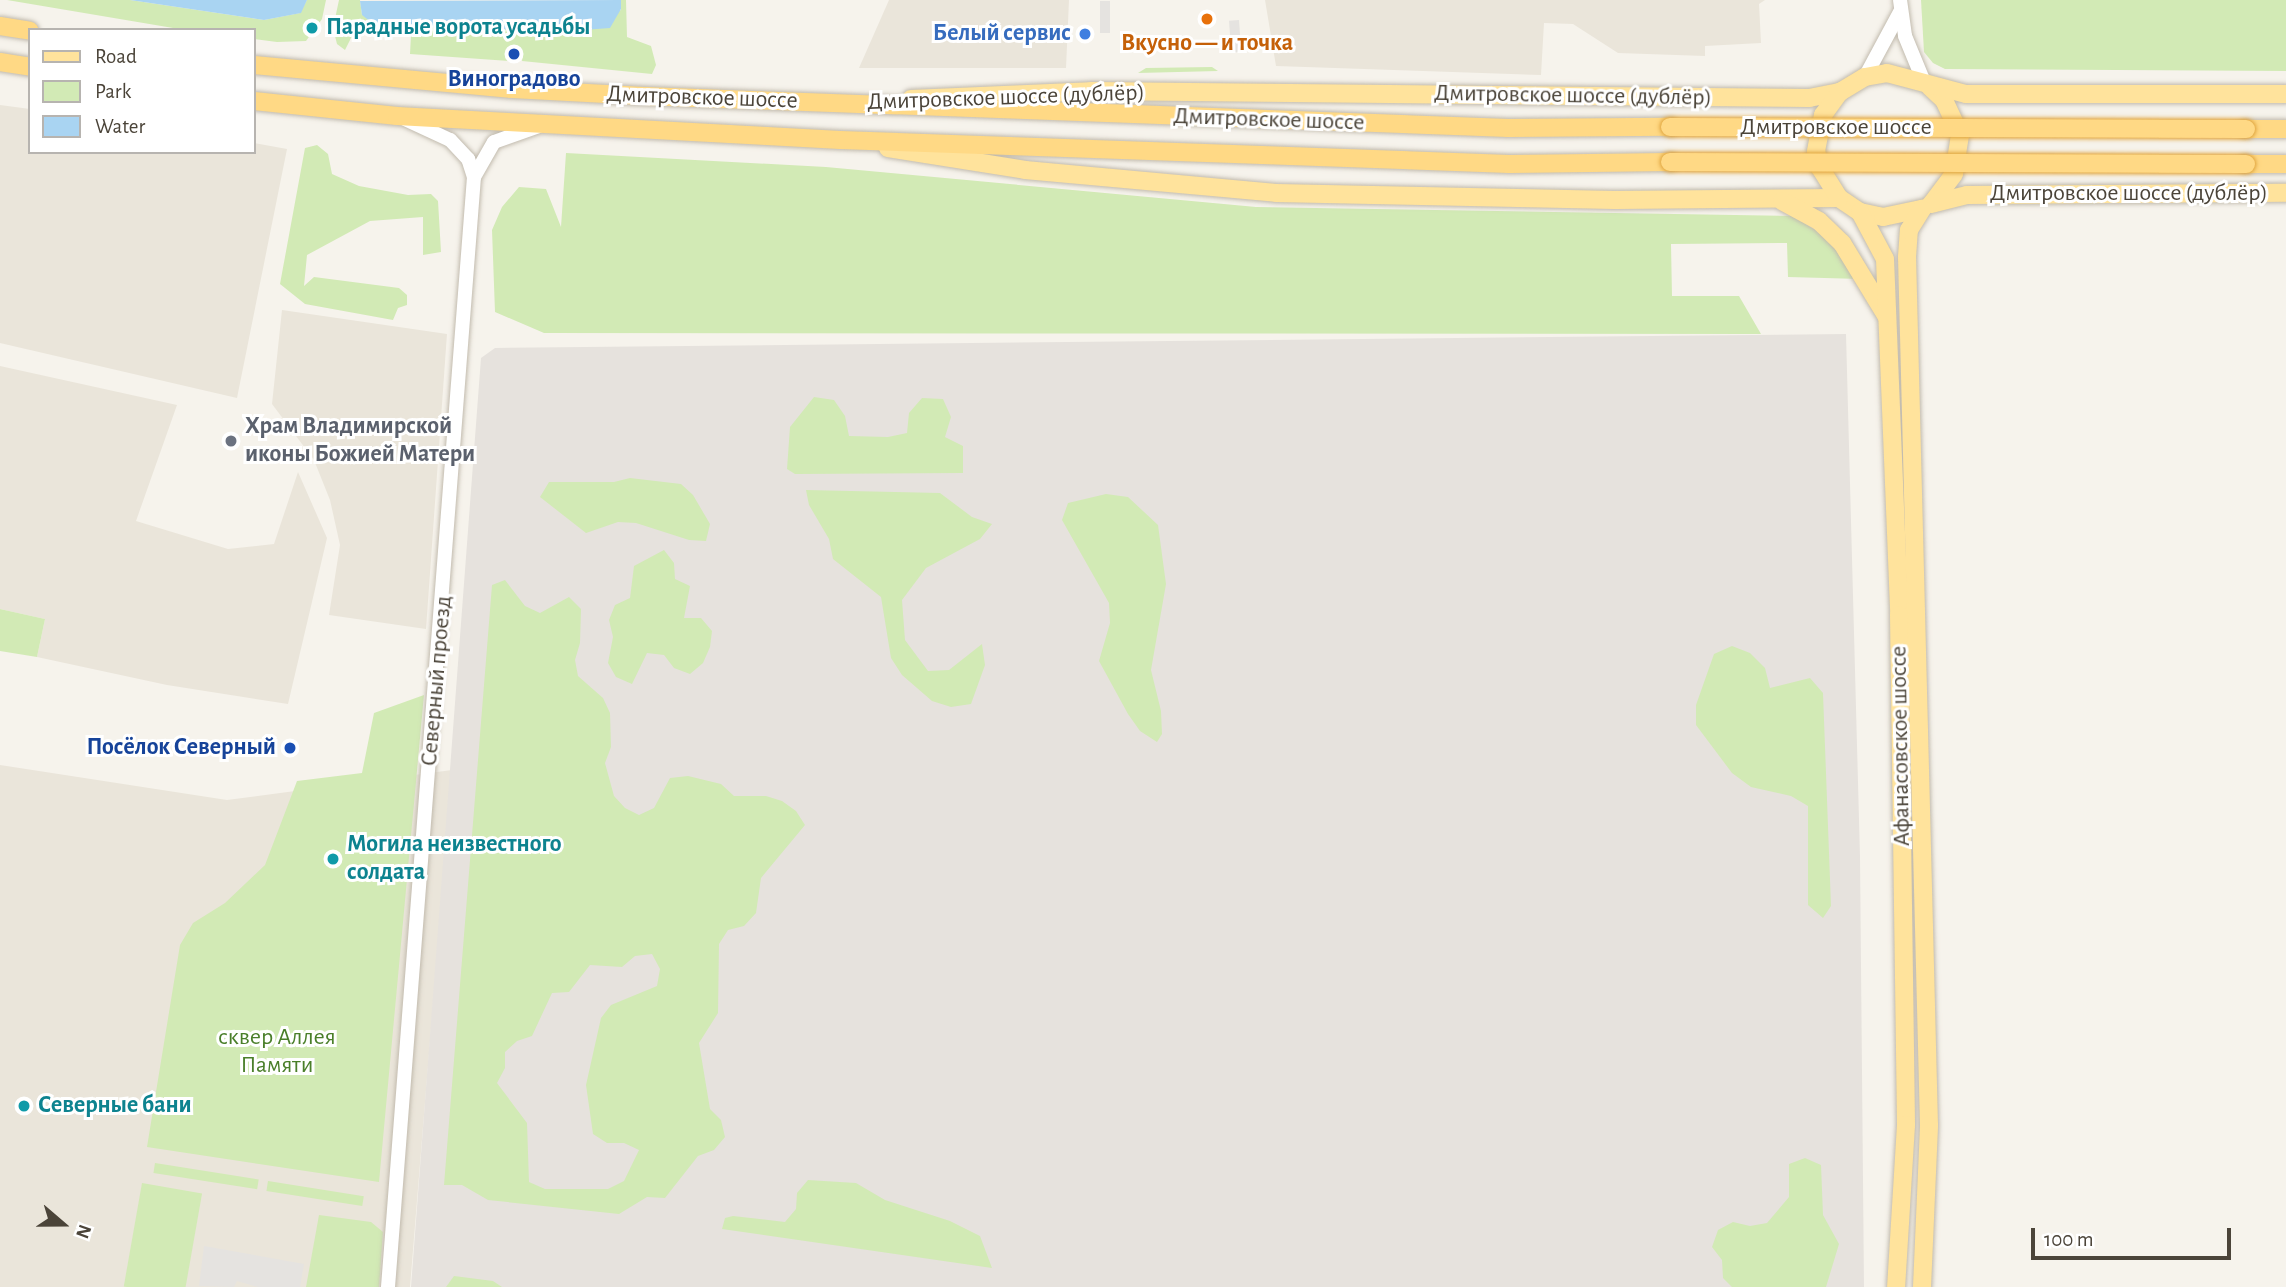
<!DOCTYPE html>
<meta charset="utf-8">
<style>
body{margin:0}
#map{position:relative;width:2286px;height:1287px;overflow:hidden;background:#f6f3ec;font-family:"Alegreya Sans",sans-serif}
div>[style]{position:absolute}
.residential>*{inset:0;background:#eae5da}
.industrial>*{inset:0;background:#e6e2dd}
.green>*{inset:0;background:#d2eab5;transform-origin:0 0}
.parking>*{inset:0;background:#e5e3e0;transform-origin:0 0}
.water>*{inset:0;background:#a9d4f2}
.roads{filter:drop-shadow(0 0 2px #c2bbae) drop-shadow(0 0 2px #c2bbae)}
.tertiary>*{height:14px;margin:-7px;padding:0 7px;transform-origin:7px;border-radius:7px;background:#fff}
.primary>*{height:18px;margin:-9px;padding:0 9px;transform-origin:9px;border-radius:9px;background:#ffe39c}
.trunk>*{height:18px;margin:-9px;padding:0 9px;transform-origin:9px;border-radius:9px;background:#ffd985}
.bridges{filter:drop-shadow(0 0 2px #e0a43c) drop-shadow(0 0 2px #e0a43c)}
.trunk-bridge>*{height:18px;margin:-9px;padding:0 9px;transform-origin:9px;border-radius:9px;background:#ffd985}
.dots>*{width:19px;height:19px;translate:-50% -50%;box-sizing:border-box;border:4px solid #fff;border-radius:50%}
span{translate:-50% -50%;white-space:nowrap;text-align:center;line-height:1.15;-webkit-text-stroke:6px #fff;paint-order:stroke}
.culture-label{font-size:24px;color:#0d838f;font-weight:700}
.left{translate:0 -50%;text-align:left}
.shop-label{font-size:24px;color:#366cbe;font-weight:700}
.right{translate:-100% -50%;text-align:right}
.food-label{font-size:24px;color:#c56008;font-weight:700}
.transit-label{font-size:24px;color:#164399;font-weight:700}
.street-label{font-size:24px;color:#4b4439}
.worship-label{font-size:24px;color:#5b616d;font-weight:700}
.park-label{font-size:24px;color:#4a7f2a}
.legend{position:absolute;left:28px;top:28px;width:228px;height:126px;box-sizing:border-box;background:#fff;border:2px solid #b7b4b0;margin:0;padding:9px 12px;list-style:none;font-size:21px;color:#4b4439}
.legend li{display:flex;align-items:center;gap:14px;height:35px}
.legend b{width:35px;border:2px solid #b7b4b0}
.north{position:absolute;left:28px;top:1189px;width:70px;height:70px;-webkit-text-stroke:5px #fff;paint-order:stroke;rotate:110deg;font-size:19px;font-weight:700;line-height:28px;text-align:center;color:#4b4439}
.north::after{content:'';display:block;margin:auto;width:24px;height:32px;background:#4b4439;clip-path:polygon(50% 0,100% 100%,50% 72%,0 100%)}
.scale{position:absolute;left:2031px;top:1228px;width:200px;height:32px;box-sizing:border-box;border:4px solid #4b4439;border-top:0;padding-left:9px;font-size:21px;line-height:24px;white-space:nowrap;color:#4b4439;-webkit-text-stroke:5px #fff;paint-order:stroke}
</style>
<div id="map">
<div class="residential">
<i style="clip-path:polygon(889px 0,1069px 0,1066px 68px,859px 68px)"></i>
<i style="clip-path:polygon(1265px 0,1765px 0,1759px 4px,1761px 43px,1705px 46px,1705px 56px,1618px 53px,1573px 24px,1544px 23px,1541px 75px,1276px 66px)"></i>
<i style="clip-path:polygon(0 105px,30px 109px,30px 152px,254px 152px,254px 143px,287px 149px,237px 398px,0 343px)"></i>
<i style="clip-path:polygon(282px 310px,447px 334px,426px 629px,329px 615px,340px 545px,330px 500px,314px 460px,272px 404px)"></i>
<i style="clip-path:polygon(0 366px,177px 405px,136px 521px,228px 549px,274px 544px,298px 472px,327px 538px,288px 704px,167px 685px,37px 657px,45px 619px,0 609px)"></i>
<i style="clip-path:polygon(0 765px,227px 800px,452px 770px,410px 1287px,0 1287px)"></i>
</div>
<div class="industrial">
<i style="clip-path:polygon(1846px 334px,1860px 857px,1864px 1287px,411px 1287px,481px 358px,495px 348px)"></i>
</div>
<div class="green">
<i style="clip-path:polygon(7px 0,130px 0,264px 20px,300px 13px,307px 0,326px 0,322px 19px,306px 41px,277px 42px,254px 39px,254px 30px,185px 30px)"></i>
<i style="clip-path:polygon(339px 0,360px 0,362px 15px,498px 29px,570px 31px,621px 10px,621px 0,626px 0,627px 37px,651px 46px,656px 65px,652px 74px,522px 61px,523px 53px,509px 53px,509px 61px,410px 54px,411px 35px,355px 30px,345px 50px,337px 44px,333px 28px)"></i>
<i style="clip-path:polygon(1921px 0,2286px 0,2286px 71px,1945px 69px,1933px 63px,1924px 52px)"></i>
<i style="clip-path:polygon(1212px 67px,1218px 71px,1138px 73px,1146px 68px)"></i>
<i style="clip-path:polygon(317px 145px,328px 154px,332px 174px,359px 186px,408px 195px,431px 194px,438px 201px,441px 252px,423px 255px,423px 217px,370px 221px,307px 255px,304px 286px,314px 277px,399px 288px,407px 295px,407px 305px,398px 308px,393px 320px,305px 304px,280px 284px,305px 148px)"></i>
<i style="clip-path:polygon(566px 153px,826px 167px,1256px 207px,1793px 216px,1831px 240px,1861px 279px,1788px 277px,1787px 243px,1671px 244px,1672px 296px,1739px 296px,1761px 334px,544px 333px,495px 312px,492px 230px,502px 207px,519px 187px,546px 189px,561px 227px)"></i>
<i style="clip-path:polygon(814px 397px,834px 400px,845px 416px,849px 436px,888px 437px,907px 433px,909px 413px,922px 398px,943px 399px,951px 417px,945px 437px,963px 446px,963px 473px,795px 474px,787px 469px,790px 427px)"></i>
<i style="clip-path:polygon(630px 478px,681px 484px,693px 495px,710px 524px,706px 541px,689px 540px,636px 523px,618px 522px,586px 533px,540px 497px,549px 482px,614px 482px)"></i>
<i style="clip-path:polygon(806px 490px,940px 493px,972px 517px,992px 524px,980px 539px,926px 568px,902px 600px,905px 640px,928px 671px,949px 670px,982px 644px,985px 665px,971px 704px,951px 707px,932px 701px,902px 675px,891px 658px,881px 597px,833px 559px,829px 539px,809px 505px)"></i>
<i style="clip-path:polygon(1106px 494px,1128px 497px,1158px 525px,1166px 584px,1151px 670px,1161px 711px,1162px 734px,1157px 742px,1140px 731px,1128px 714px,1099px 661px,1110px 623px,1109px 603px,1062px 520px,1068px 503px)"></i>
<i style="clip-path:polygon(664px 550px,674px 563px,675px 579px,690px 586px,684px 618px,701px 618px,712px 631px,710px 647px,703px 663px,690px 674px,674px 668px,664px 655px,647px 653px,632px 684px,616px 677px,608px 663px,613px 637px,609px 620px,615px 605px,630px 598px,634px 566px)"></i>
<i style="clip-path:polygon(evenodd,505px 580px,525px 606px,540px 613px,569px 597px,581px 609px,580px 643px,575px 660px,578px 676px,603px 698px,610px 713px,611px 747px,605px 763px,614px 796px,625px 808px,639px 815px,654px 808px,670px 778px,688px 776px,721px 784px,734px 796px,766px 796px,782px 801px,796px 811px,805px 825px,761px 878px,756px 913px,744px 926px,728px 930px,719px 944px,718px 1013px,699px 1043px,710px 1109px,721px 1120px,725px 1137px,714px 1150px,698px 1156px,665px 1198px,647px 1197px,619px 1214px,488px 1200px,462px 1185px,444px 1185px,492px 585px,505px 580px,652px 954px,660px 969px,657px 986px,611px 1005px,601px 1018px,586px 1085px,593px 1134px,607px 1143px,624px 1143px,639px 1150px,624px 1181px,608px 1189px,545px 1189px,529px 1182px,527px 1123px,497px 1083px,505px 1068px,505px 1052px,517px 1041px,532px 1036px,552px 993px,569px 992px,590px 965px,622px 967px,635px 956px,652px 954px)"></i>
<i style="clip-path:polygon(0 609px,45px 619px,37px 657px,0 651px)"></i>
<i style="clip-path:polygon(1732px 646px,1750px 653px,1765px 668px,1770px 688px,1810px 678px,1823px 693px,1831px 906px,1823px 918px,1808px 905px,1808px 806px,1791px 796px,1751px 787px,1732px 773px,1696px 725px,1696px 705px,1714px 654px)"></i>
<i style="clip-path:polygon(424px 695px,379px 1182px,147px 1147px,180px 945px,193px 923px,225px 903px,265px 865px,297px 781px,362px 773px,374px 713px)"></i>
<i style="clip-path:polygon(1805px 1158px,1821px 1165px,1823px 1215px,1839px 1244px,1826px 1287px,1732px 1287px,1723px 1278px,1722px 1260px,1712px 1247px,1718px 1230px,1733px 1222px,1750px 1226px,1767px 1223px,1789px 1197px,1789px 1164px)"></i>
<i style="left:155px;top:1163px;width:105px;height:10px;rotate:9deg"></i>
<i style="clip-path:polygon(808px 1180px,856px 1183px,885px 1200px,950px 1221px,980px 1236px,992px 1268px,722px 1229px,725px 1218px,733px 1216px,785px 1222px,796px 1209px,797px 1193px)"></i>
<i style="left:268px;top:1181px;width:97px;height:10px;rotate:9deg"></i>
<i style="left:142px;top:1183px;width:61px;height:105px;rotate:10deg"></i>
<i style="clip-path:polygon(319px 1215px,371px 1222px,383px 1232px,379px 1287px,306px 1287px)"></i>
<i style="clip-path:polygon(454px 1276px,493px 1281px,502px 1287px,446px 1287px)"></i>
</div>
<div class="parking">
<i style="left:1100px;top:1px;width:10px;height:32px"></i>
<i style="left:1239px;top:20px;width:32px;height:10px;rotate:86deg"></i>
<i style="clip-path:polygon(204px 1246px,304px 1264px,300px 1287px,258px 1287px,237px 1281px,234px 1287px,199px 1286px)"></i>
</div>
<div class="water">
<i style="clip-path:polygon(130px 0,307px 0,301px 13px,264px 20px)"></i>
<i style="clip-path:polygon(621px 0,621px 9px,610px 28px,570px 31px,376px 26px,362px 15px,360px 1px)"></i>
</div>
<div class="roads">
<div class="tertiary">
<i style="left:1900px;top:0;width:36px;rotate:82deg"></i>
<i style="left:1905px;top:36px;width:50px;rotate:67.6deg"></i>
<i style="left:1865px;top:77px;width:74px;rotate:-61.7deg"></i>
<i style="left:474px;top:177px;width:40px;rotate:-60.3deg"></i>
<i style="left:494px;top:142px;width:48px;rotate:-19.6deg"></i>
<i style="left:388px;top:1287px;width:1113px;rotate:-85.57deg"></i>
<i style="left:474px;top:177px;width:19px;rotate:-108deg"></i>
<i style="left:468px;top:159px;width:26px;rotate:-133deg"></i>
<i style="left:450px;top:140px;width:50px;rotate:-155deg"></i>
</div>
<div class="primary">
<i style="left:1930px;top:87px;width:19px;rotate:43deg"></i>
<i style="left:1944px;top:100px;width:38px;rotate:65deg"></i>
<i style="left:1960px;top:135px;width:39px;rotate:99deg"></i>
<i style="left:1954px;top:174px;width:35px;rotate:127deg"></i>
<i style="left:911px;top:99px;width:180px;rotate:-2.5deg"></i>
<i style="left:1091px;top:91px;width:718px;rotate:0.56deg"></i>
<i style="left:1809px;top:98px;width:32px;rotate:-11deg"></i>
<i style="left:1840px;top:92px;width:29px;rotate:-31deg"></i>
<i style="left:1865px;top:77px;width:22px;rotate:-10deg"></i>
<i style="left:1887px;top:73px;width:82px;rotate:14.9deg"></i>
<i style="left:1966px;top:94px;width:320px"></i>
<i style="left:888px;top:148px;width:139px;rotate:9.1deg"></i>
<i style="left:1025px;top:170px;width:252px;rotate:5.2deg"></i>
<i style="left:1276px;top:193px;width:339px;rotate:1.2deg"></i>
<i style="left:1615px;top:200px;width:224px;rotate:-0.5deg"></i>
<i style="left:1839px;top:198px;width:25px;rotate:34deg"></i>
<i style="left:1860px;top:212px;width:24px;rotate:12deg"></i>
<i style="left:1883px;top:217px;width:40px;rotate:-12deg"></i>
<i style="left:1839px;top:198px;width:36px;rotate:-122deg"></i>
<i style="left:1820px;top:168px;width:17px;rotate:-103deg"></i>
<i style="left:1816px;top:151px;width:37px;rotate:-79deg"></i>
<i style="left:1823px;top:115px;width:29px;rotate:-54deg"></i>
<i style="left:1782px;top:201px;width:42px;rotate:28.4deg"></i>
<i style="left:1819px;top:221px;width:32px;rotate:44deg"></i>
<i style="left:1842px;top:243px;width:87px;rotate:58.7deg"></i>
<i style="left:1931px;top:204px;width:37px;rotate:-14deg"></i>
<i style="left:1967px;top:195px;width:319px;rotate:-0.4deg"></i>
<i style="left:1860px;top:212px;width:53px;rotate:62deg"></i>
<i style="left:1885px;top:259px;width:356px;rotate:87.7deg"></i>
<i style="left:1899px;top:615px;width:510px;rotate:89.21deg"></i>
<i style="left:1906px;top:1125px;width:162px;rotate:93.5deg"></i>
<i style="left:1922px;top:1287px;width:162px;rotate:-87.5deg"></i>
<i style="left:1929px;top:1125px;width:868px;rotate:-91.45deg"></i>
<i style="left:1907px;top:257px;width:27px;rotate:-86deg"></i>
<i style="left:1909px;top:230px;width:25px;rotate:-58deg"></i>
</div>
<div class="trunk">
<i style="left:0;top:26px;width:30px;rotate:9deg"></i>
<i style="left:0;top:62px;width:30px;rotate:9deg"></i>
<i style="left:254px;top:65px;width:259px;rotate:5.3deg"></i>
<i style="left:512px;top:89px;width:132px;rotate:3deg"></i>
<i style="left:644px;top:96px;width:865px;rotate:2.12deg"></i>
<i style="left:1508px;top:128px;width:162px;rotate:-0.4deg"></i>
<i style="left:254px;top:101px;width:144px;rotate:6deg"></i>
<i style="left:397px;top:116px;width:444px;rotate:3.1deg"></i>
<i style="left:840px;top:140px;width:670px;rotate:2.05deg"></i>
<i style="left:1510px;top:164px;width:160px;rotate:-0.7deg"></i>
<i style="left:2246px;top:129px;width:40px"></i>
<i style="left:2246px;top:164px;width:40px"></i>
</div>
</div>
<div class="bridges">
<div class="trunk-bridge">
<i style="left:1670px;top:127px;width:576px;rotate:0.2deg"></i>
<i style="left:1670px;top:162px;width:576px;rotate:0.2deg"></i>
</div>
</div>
<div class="dots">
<i style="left:1207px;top:19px;background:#e8710a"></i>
<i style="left:312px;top:28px;background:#0f9aa8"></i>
<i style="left:1085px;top:34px;background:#3f7fe0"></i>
<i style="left:514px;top:54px;background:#1a4fb4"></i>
<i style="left:231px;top:441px;background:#6b7280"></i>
<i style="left:290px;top:748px;background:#1a4fb4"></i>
<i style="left:333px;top:859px;background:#0f9aa8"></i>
<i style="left:24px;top:1106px;background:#0f9aa8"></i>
</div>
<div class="culture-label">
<span class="left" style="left:326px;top:28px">Парадные ворота усадьбы</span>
<span class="left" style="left:347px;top:859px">Могила неизвестного<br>солдата</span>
<span class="left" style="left:38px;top:1106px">Северные бани</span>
</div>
<div class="shop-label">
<span class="right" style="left:1071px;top:34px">Белый сервис</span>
</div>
<div class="food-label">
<span style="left:1207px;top:44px">Вкусно — и точка</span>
</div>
<div class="transit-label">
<span style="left:514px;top:80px">Виноградово</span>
<span class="right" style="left:276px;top:748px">Посёлок Северный</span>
</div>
<div class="street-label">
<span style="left:1573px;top:96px;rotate:1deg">Дмитровское шоссе (дублёр)</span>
<span style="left:702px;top:98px;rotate:2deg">Дмитровское шоссе</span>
<span style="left:1006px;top:98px;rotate:-2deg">Дмитровское шоссе (дублёр)</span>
<span style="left:1269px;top:120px;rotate:2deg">Дмитровское шоссе</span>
<span style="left:1836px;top:128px">Дмитровское шоссе</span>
<span style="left:2129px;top:194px">Дмитровское шоссе (дублёр)</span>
<span style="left:437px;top:681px;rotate:-85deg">Северный проезд</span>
<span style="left:1901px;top:746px;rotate:-91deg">Афанасовское шоссе</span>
</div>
<div class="worship-label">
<span class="left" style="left:245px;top:441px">Храм Владимирской<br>иконы Божией Матери</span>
</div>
<div class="park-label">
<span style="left:277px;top:1052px">сквер Аллея<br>Памяти</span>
</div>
<ul class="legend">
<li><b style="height:9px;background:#ffe39c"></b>Road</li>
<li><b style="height:19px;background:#d2eab5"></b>Park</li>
<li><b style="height:19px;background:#a9d4f2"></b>Water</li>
</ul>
<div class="north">N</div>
<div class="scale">100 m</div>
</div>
